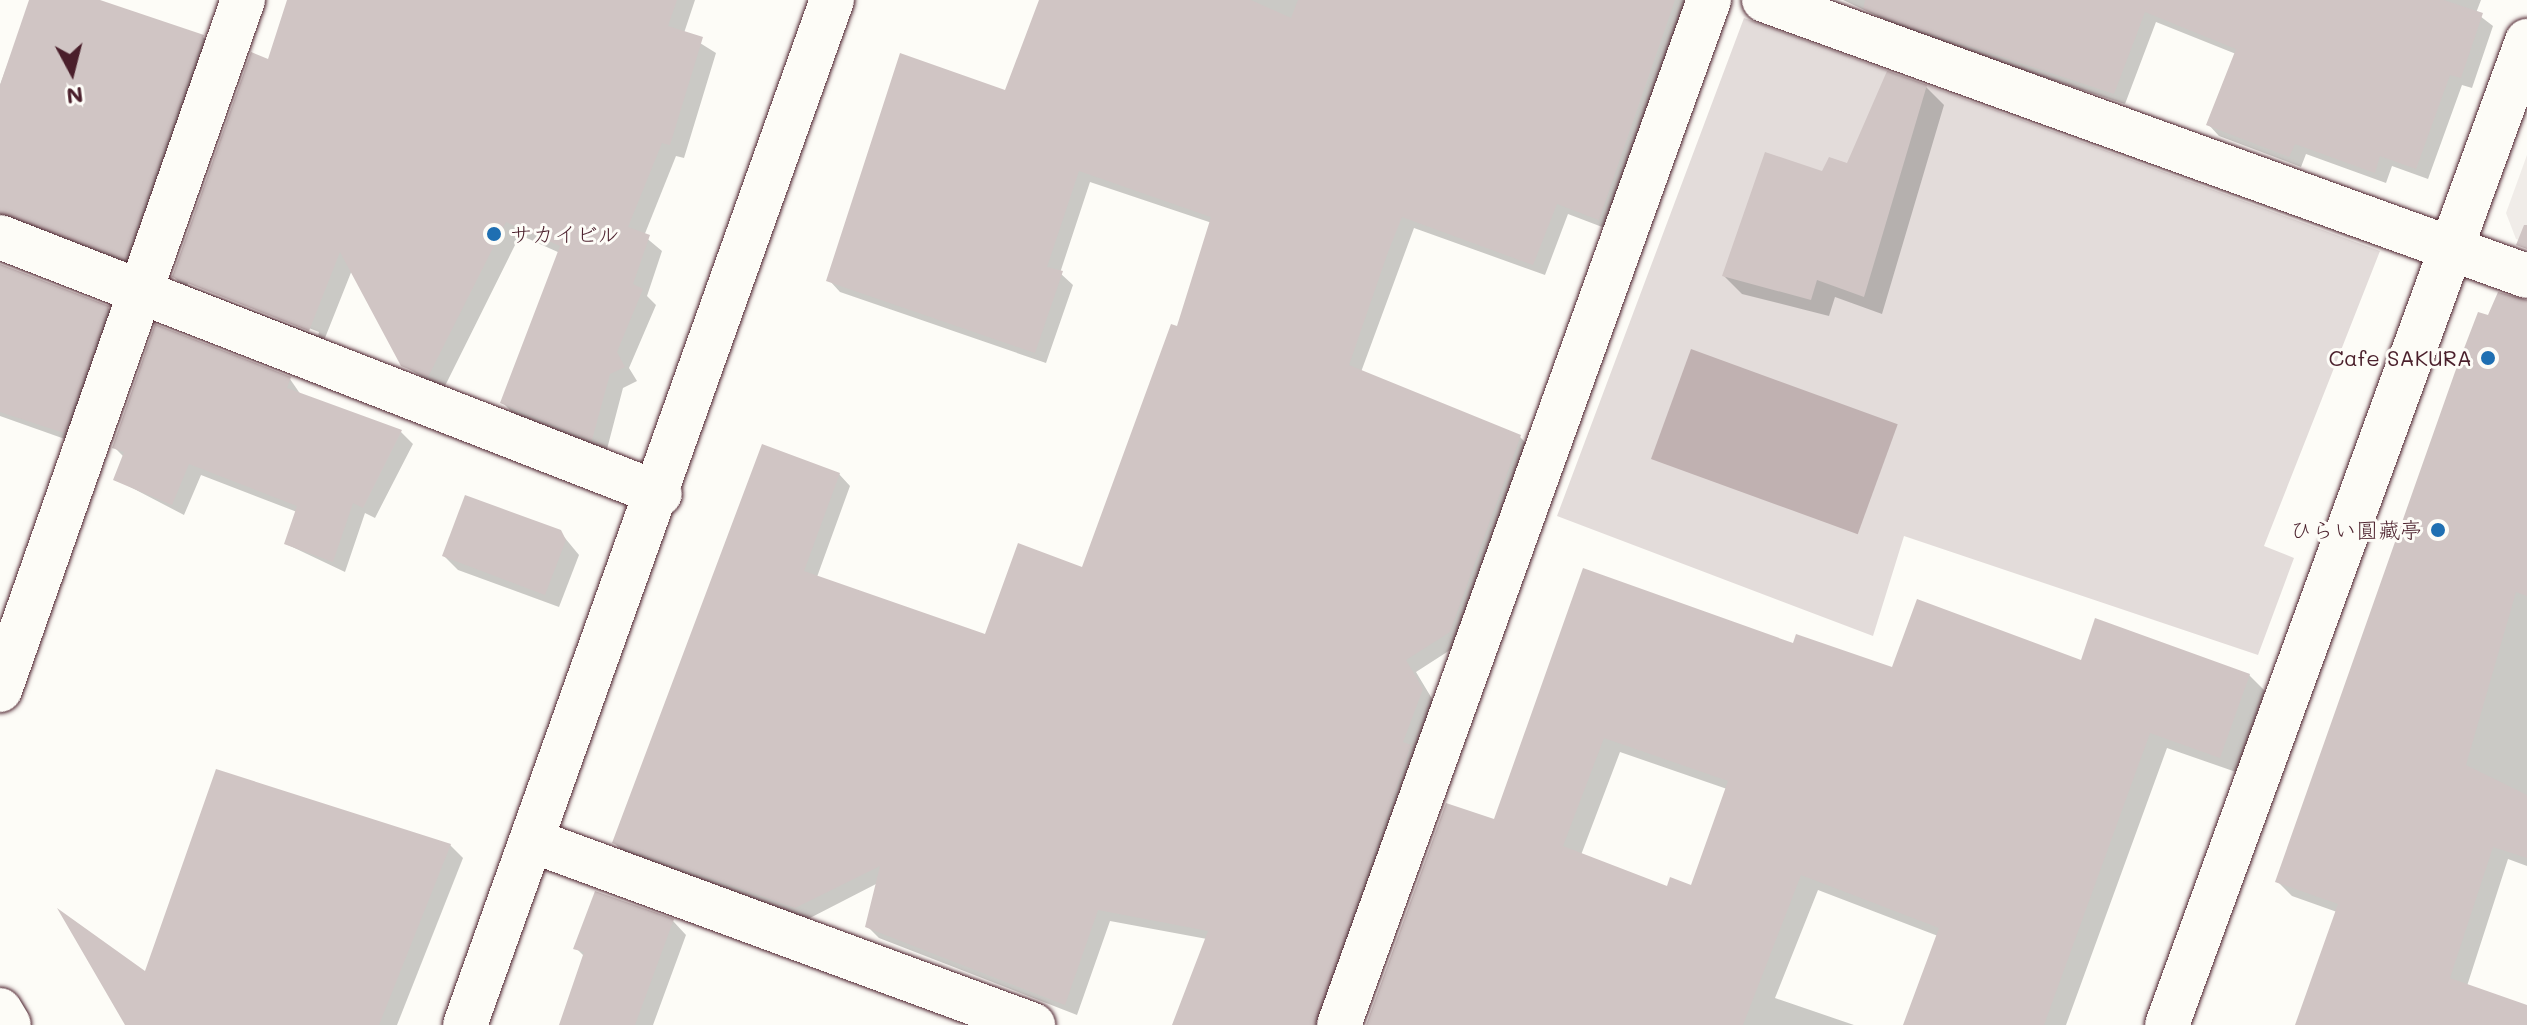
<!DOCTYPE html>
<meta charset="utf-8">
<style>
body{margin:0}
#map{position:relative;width:2527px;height:1025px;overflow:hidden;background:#fdfcf7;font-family:Mali,"Klee One",sans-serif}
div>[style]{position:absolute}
.built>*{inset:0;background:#f0ece8}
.green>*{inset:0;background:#e3dcda}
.water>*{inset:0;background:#c0b1b1;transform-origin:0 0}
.shadow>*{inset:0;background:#0003}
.building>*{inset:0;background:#d0c5c4}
.roads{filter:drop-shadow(0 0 2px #4a1f2b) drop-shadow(0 0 2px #4a1f2b)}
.minor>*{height:44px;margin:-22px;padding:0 22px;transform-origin:22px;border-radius:22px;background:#fdfcf7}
.tertiary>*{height:44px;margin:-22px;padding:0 22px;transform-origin:22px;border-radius:22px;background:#fdfcf7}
.secondary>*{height:44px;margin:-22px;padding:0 22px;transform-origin:22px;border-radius:22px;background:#fdfcf7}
.dots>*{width:22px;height:22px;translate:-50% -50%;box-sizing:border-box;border:4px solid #fdfcf7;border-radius:50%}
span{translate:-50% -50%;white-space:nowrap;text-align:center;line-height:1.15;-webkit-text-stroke:6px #fdfcf7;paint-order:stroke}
.poi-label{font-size:22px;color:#4a1f2b}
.left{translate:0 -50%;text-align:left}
.right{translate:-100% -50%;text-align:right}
.north{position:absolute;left:32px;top:32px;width:80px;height:80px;-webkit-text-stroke:6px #fdfcf7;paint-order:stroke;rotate:173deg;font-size:22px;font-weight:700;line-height:32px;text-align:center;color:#4a1f2b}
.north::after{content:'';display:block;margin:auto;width:28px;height:36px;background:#4a1f2b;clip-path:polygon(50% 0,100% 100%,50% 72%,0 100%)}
</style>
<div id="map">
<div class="built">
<i style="clip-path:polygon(2527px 155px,2527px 243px,2516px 239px,2506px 213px)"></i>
</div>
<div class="green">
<i style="clip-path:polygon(1744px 18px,2380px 251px,2264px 546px,2294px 558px,2258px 655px,1904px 536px,1873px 636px,1557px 516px)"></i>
</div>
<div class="water">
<i style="left:1691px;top:349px;width:220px;height:117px;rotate:20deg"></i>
</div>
<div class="shadow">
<i style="clip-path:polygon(31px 0,96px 0,203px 37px,215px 48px,137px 269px,0 229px,0 85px)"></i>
<i style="clip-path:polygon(evenodd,289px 0,695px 0,684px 33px,716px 53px,684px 158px,676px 156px,644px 236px,662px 251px,647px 296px,656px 305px,629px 368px,637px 381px,623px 388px,606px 453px,517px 417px,503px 403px,560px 253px,520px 235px,443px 390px,403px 365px,352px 270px,323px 343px,188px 291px,174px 277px,270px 62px,289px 0,188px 281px,319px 332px,318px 336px,188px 286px,188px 281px)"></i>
<i style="clip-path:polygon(1041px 0,1689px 0,1610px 230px,1568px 214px,1545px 275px,1414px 228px,1361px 372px,1520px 437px,1531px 448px,1461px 643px,1416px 672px,1434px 702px,1327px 1025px,1174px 1025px,1207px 939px,1110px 921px,1077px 1015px,879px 938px,867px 926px,878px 883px,808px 919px,626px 854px,614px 843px,839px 474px,850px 486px,817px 577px,986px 637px,1084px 570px,1179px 329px,1212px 223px,1090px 182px,1060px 273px,1073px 285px,1046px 363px,840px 292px,829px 280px,1006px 92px)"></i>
<i style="clip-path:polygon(1843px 0,2481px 0,2476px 13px,2493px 26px,2472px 88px,2462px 85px,2428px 179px,2392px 166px,2386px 183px,2306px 154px,2301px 167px,2219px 136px,2208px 124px,2236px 54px,2156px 22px,2125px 104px,1920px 36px)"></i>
<i style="clip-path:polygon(1926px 87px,1944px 105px,1882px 314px,1835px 297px,1829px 316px,1742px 294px,1724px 276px,1823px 173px,1848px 165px)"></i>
<i style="clip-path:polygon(0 266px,108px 308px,119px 319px,76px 443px,0 416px)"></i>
<i style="clip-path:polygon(2527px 316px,2527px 866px,2508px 859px,2467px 986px,2527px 1007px,2527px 1025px,2297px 1025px,2337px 912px,2292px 896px,2278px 882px)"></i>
<i style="clip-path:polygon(156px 327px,290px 379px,301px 395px,401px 432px,413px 444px,375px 518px,365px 513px,345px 572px,286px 544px,297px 512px,201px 475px,184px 515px,115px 479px,124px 457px,114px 447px)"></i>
<i style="clip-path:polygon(560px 532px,579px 555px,559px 607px,458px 570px,444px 556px)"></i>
<i style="clip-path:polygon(evenodd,1584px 571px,1794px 646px,1893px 670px,2082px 663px,2249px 675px,2265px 691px,2236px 772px,2167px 748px,2066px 1025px,1905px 1025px,1938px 936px,1818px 890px,1775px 998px,1854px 1025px,1384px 1025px,1495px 822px,1584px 571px,1620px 752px,1727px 789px,1692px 888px,1668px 889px,1581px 855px,1620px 752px)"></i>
<i style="clip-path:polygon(450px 845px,463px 858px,397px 1025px,131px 1025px,146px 974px)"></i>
<i style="clip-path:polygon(673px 921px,686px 935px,653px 1025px,570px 1025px,585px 957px,576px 948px)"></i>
</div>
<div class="building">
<i style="clip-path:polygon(29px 0,100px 0,204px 35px,125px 259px,0 213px,0 85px)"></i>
<i style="clip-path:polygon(287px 0,677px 0,668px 26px,703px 37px,670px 145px,662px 143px,628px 227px,650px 235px,633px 284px,643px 289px,617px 352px,625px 367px,610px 374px,592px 440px,500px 403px,560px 246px,506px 222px,428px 377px,401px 366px,340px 252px,309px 331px,172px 277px,251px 52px,268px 59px)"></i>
<i style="clip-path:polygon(1039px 0,1251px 0,1291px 18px,1298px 0,1675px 0,1599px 220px,1557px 204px,1533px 265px,1402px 217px,1388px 252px,1349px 365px,1521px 435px,1450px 632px,1406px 660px,1423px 689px,1403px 742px,1411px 745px,1315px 1025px,1172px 1025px,1208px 931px,1098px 910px,1065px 1005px,865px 927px,880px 866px,795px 908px,612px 843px,762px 444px,840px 473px,804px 571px,985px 634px,1018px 543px,1082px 567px,1171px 324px,1177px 326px,1211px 217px,1079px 171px,1047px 267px,1063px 271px,1035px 353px,826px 281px,900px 53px,1005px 90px)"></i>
<i style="clip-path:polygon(1865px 0,2444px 0,2483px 13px,2461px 78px,2450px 75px,2416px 169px,2380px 156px,2375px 173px,2295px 144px,2289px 157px,2206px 125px,2236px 49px,2145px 12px,2114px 94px,1906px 25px,1863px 9px)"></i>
<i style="clip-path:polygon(1887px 71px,1927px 85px,1864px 297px,1817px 280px,1811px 300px,1722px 276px,1765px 152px,1822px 171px,1829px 157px,1847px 163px)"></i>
<i style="clip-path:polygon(2524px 225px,2527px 225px,2527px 249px,2516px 245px)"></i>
<i style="clip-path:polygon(0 264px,109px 306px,64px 433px,0 412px)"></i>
<i style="clip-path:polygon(2498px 292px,2527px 300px,2527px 596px,2516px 592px,2466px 765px,2527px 795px,2527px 858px,2493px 847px,2450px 978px,2527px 1005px,2527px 1025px,2295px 1025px,2338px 904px,2275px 882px,2455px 372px,2478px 312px,2488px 315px)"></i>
<i style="clip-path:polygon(155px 324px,291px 377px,287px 388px,402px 430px,363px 508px,353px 503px,333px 562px,284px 544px,297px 506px,189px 464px,172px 505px,113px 480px,124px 452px,112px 448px)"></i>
<i style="clip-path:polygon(465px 495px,561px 530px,566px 540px,545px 595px,442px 556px)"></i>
<i style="clip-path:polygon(evenodd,1583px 568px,1793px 643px,1796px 634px,1892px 667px,1917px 599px,2081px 660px,2095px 618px,2250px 674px,2220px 758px,2150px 733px,2044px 1025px,1903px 1025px,1939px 928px,1801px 875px,1743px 1025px,1366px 1025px,1446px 803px,1494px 819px,1583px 568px,1604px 738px,1728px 781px,1691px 885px,1670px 877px,1667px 886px,1563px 846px,1604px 738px)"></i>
<i style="clip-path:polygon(216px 769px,451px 844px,379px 1025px,125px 1025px,57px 908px,145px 971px)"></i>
<i style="clip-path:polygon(595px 891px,674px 919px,635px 1025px,559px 1025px,584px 952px,573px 949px)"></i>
</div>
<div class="roads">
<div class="minor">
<i style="left:1764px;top:0;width:811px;rotate:19.89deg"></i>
<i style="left:0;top:237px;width:708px;rotate:21.28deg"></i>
<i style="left:0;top:690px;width:732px;rotate:-70.6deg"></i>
<i style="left:533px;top:841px;width:533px;rotate:20.2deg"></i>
<i style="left:1339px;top:1025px;width:1090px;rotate:-70.15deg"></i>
</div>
<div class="tertiary">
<i style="left:2167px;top:1025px;width:1048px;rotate:-69.9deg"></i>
</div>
<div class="secondary">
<i style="left:0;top:1010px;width:17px;rotate:59deg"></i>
<i style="left:465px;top:1025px;width:1089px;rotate:-70.3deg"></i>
</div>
</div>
<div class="dots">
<i style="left:494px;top:234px;background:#1f6fb2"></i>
<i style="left:2488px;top:358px;background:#1f6fb2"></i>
<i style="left:2438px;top:530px;background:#1f6fb2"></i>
</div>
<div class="poi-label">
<span class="left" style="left:510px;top:234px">サカイビル</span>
<span class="right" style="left:2472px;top:358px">Cafe SAKURA</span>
<span class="right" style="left:2422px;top:530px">ひらい圓藏亭</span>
</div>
<div class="north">N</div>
</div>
